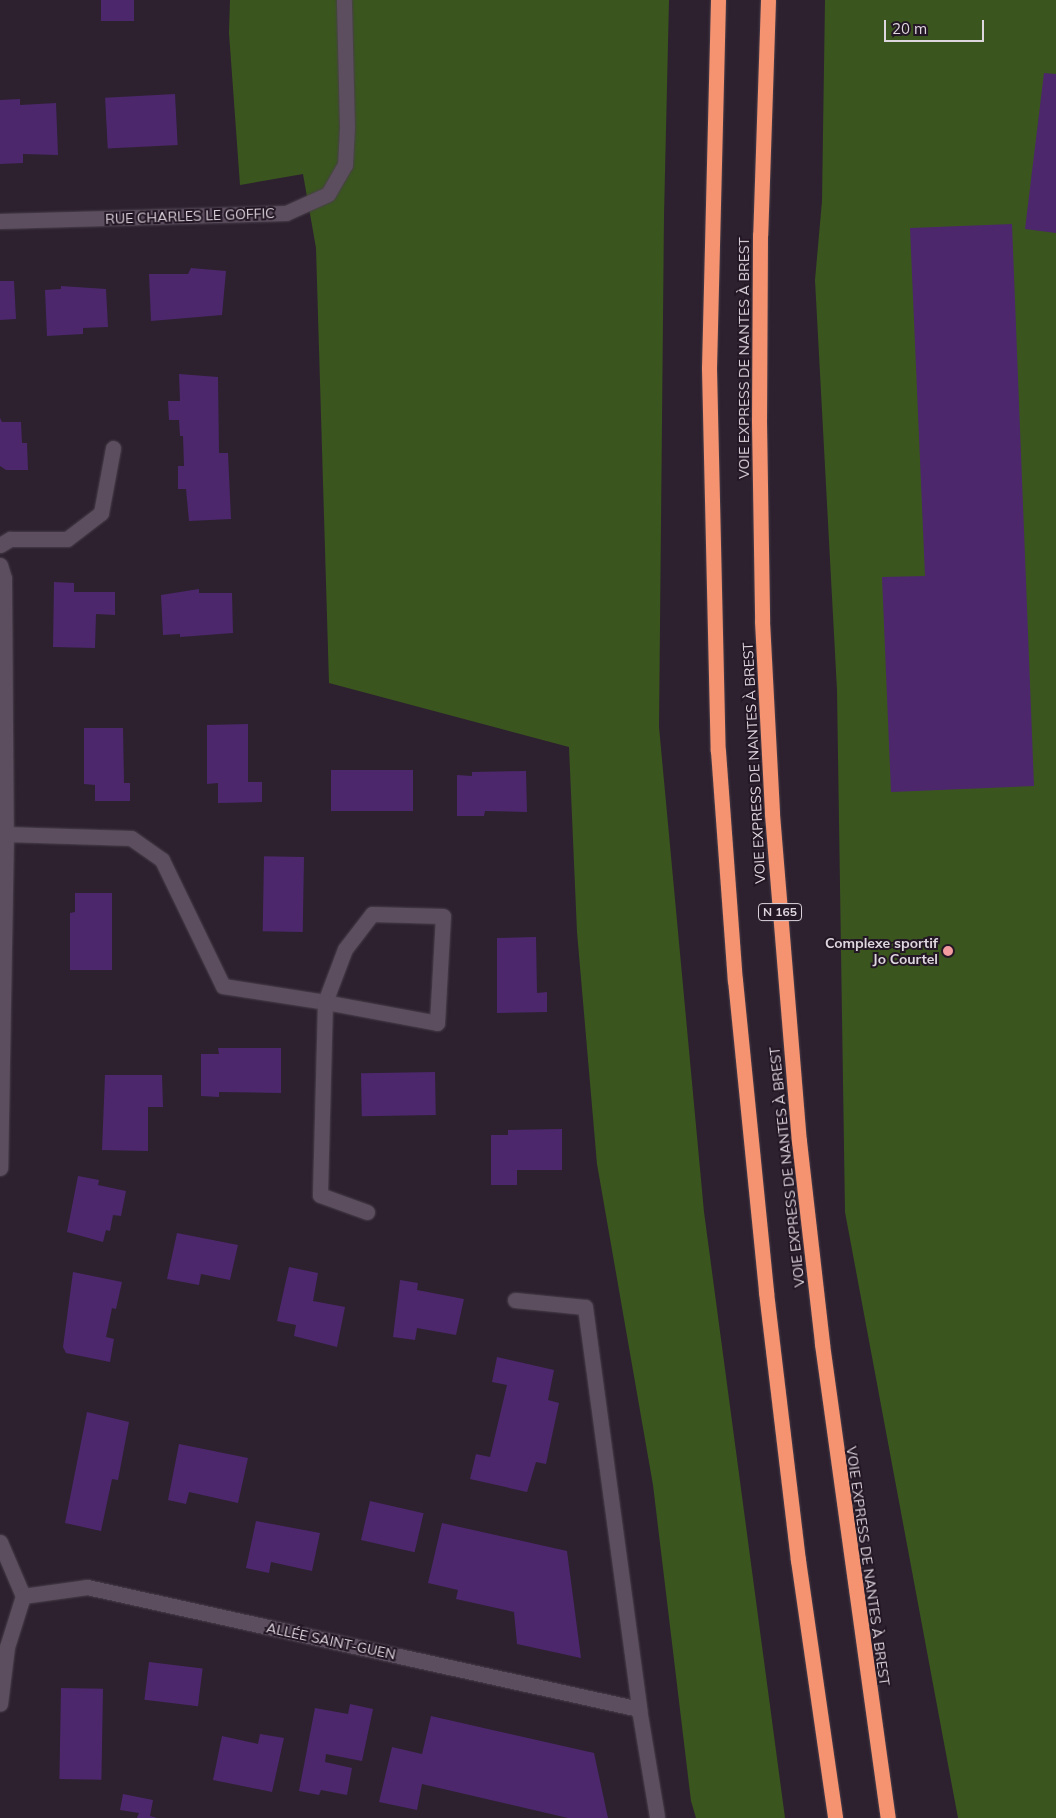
<!DOCTYPE html>
<meta charset="utf-8">
<style>
body{margin:0}
#map{position:relative;width:1056px;height:1818px;overflow:hidden;background:#2d212f;font-family:Mulish,sans-serif}
div>[style]{position:absolute}
.green>*{inset:0;background:#3a561e}
.building>*{inset:0;background:#4c276c;transform-origin:0 0}
.roads{filter:drop-shadow(0 0 1px #493f4b) drop-shadow(0 0 1px #493f4b)}
.minor>*{height:15px;margin:-7.5px;padding:0 7.5px;transform-origin:7.5px;border-radius:7.5px;background:#5c4e5e}
.highway>*{height:15px;margin:-7.5px;padding:0 7.5px;transform-origin:7.5px;border-radius:7.5px;background:#f59270}
.dots>*{width:14px;height:14px;translate:-50% -50%;box-sizing:border-box;border:2px solid #241725;border-radius:50%}
span{translate:-50% -50%;white-space:nowrap;text-align:center;line-height:1.15;-webkit-text-stroke:4px #241725;paint-order:stroke}
.shield-label span{padding:1px 4px;background:#241725;border:1px solid;border-radius:4px;-webkit-text-stroke-width:0}
.shield-label{font-size:12px;color:#ded6df;font-weight:700}
.street-label{font-size:14px;color:#ded6df}
.poi-label{font-size:14px;color:#ded6df;font-weight:700}
.right{translate:-100% -50%;text-align:right}
.scale{position:absolute;left:884px;top:20px;width:100px;height:22px;box-sizing:border-box;border:2px solid #ded6df;border-top:0;padding-left:6px;font-size:15px;line-height:18px;white-space:nowrap;color:#ded6df;-webkit-text-stroke:4px #241725;paint-order:stroke}
</style>
<div id="map">
<div class="green">
<i style="clip-path:polygon(230px 0,669px 0,664px 215px,659px 727px,704px 1212px,785px 1818px,696px 1818px,691px 1801px,653px 1485px,597px 1164px,577px 932px,569px 747px,329px 683px,316px 248px,303px 174px,240px 185px,229px 33px)"></i>
<i style="clip-path:polygon(825px 0,1056px 0,1056px 1818px,958px 1818px,845px 1212px,837px 690px,815px 280px,822px 201px)"></i>
</div>
<div class="building">
<i style="left:101px;top:0;width:33px;height:21px"></i>
<i style="clip-path:polygon(1044px 73px,1056px 74px,1056px 233px,1025px 229px)"></i>
<i style="left:175px;top:94px;width:51px;height:70px;rotate:87deg"></i>
<i style="clip-path:polygon(20px 99px,20px 105px,56px 103px,58px 155px,23px 154px,23px 163px,0 164px,0 100px)"></i>
<i style="clip-path:polygon(1012px 224px,1034px 786px,891px 792px,882px 577px,925px 576px,910px 228px)"></i>
<i style="clip-path:polygon(191px 268px,226px 271px,222px 315px,151px 321px,149px 274px,188px 274px)"></i>
<i style="clip-path:polygon(0 281px,14px 281px,16px 319px,0 320px)"></i>
<i style="clip-path:polygon(61px 286px,106px 289px,108px 327px,83px 328px,83px 334px,47px 336px,45px 290px,61px 289px)"></i>
<i style="clip-path:polygon(179px 374px,218px 377px,219px 453px,228px 453px,231px 519px,189px 521px,186px 489px,178px 489px,178px 466px,184px 466px,183px 436px,180px 436px,179px 420px,169px 420px,168px 401px,180px 401px)"></i>
<i style="clip-path:polygon(0 418px,2px 422px,21px 422px,22px 443px,27px 443px,28px 470px,6px 470px,0 466px)"></i>
<i style="clip-path:polygon(54px 582px,74px 583px,74px 592px,115px 592px,115px 615px,96px 614px,95px 648px,53px 647px)"></i>
<i style="clip-path:polygon(199px 589px,199px 593px,232px 593px,233px 633px,180px 637px,180px 634px,163px 635px,161px 595px)"></i>
<i style="clip-path:polygon(248px 724px,248px 782px,262px 782px,262px 802px,218px 803px,218px 783px,207px 784px,207px 725px)"></i>
<i style="clip-path:polygon(84px 728px,123px 728px,124px 783px,130px 783px,130px 801px,95px 801px,95px 785px,84px 784px)"></i>
<i style="left:331px;top:770px;width:82px;height:41px"></i>
<i style="clip-path:polygon(526px 771px,527px 812px,485px 811px,484px 816px,457px 816px,457px 775px,472px 776px,472px 772px)"></i>
<i style="left:304px;top:857px;width:75px;height:40px;rotate:91deg"></i>
<i style="clip-path:polygon(75px 893px,112px 893px,112px 970px,70px 970px,70px 913px,75px 912px)"></i>
<i style="clip-path:polygon(536px 937px,537px 993px,547px 992px,547px 1012px,497px 1013px,497px 938px)"></i>
<i style="clip-path:polygon(218px 1048px,281px 1048px,281px 1093px,219px 1092px,219px 1097px,201px 1096px,201px 1054px,219px 1054px)"></i>
<i style="left:435px;top:1072px;width:43px;height:74px;rotate:89deg"></i>
<i style="clip-path:polygon(105px 1075px,162px 1075px,163px 1107px,148px 1107px,148px 1151px,102px 1150px)"></i>
<i style="clip-path:polygon(562px 1129px,562px 1170px,517px 1170px,517px 1185px,491px 1185px,491px 1135px,508px 1135px,508px 1130px)"></i>
<i style="clip-path:polygon(78px 1176px,99px 1180px,98px 1185px,126px 1191px,121px 1216px,113px 1215px,110px 1231px,106px 1230px,103px 1242px,67px 1232px)"></i>
<i style="clip-path:polygon(177px 1233px,238px 1245px,230px 1280px,201px 1274px,199px 1285px,167px 1279px)"></i>
<i style="clip-path:polygon(289px 1267px,318px 1273px,313px 1301px,345px 1307px,337px 1347px,294px 1336px,296px 1325px,277px 1321px)"></i>
<i style="clip-path:polygon(73px 1272px,122px 1282px,116px 1309px,112px 1308px,106px 1337px,114px 1339px,110px 1362px,66px 1353px,63px 1347px)"></i>
<i style="clip-path:polygon(400px 1280px,418px 1283px,417px 1290px,464px 1299px,456px 1335px,417px 1328px,415px 1340px,393px 1337px)"></i>
<i style="clip-path:polygon(497px 1357px,554px 1370px,548px 1400px,559px 1403px,546px 1464px,536px 1462px,527px 1492px,470px 1479px,476px 1454px,490px 1457px,507px 1385px,492px 1382px)"></i>
<i style="clip-path:polygon(87px 1412px,129px 1422px,118px 1480px,112px 1479px,101px 1531px,65px 1523px)"></i>
<i style="clip-path:polygon(179px 1444px,248px 1458px,238px 1503px,189px 1492px,186px 1504px,168px 1500px)"></i>
<i style="left:370px;top:1501px;width:55px;height:40px;rotate:13deg"></i>
<i style="clip-path:polygon(256px 1521px,320px 1533px,312px 1571px,271px 1562px,269px 1573px,246px 1568px)"></i>
<i style="clip-path:polygon(442px 1523px,567px 1551px,581px 1658px,517px 1644px,514px 1612px,456px 1599px,458px 1590px,428px 1583px)"></i>
<i style="left:149px;top:1662px;width:54px;height:38px;rotate:7deg"></i>
<i style="left:61px;top:1688px;width:42px;height:91px;rotate:1deg"></i>
<i style="clip-path:polygon(350px 1704px,373px 1709px,362px 1761px,326px 1754px,325px 1762px,352px 1768px,347px 1795px,321px 1790px,319px 1795px,299px 1791px,315px 1708px,348px 1714px)"></i>
<i style="clip-path:polygon(431px 1716px,594px 1753px,608px 1818px,568px 1818px,422px 1784px,417px 1810px,379px 1802px,392px 1747px,422px 1754px)"></i>
<i style="clip-path:polygon(260px 1734px,284px 1738px,272px 1792px,213px 1780px,222px 1736px,258px 1744px)"></i>
<i style="clip-path:polygon(123px 1794px,153px 1800px,150px 1816px,157px 1818px,137px 1818px,139px 1813px,120px 1810px)"></i>
</div>
<div class="roads">
<div class="minor">
<i style="left:0;top:221px;width:286px;rotate:-1.6deg"></i>
<i style="left:286px;top:213px;width:46px;rotate:-24.3deg"></i>
<i style="left:328px;top:194px;width:34px;rotate:-60deg"></i>
<i style="left:345px;top:165px;width:38px;rotate:-87deg"></i>
<i style="left:347px;top:127px;width:127px;rotate:-91.4deg"></i>
<i style="left:0;top:545px;width:12px;rotate:-31deg"></i>
<i style="left:10px;top:539px;width:57px"></i>
<i style="left:67px;top:539px;width:43px;rotate:-37.4deg"></i>
<i style="left:101px;top:513px;width:66px;rotate:-79.5deg"></i>
<i style="left:0;top:565px;width:14px;rotate:73deg"></i>
<i style="left:4px;top:578px;width:256px;rotate:89.6deg"></i>
<i style="left:6px;top:834px;width:334px;rotate:91deg"></i>
<i style="left:6px;top:834px;width:125px;rotate:1.8deg"></i>
<i style="left:131px;top:838px;width:38px;rotate:35deg"></i>
<i style="left:162px;top:860px;width:140px;rotate:64.2deg"></i>
<i style="left:223px;top:986px;width:103px;rotate:8.9deg"></i>
<i style="left:325px;top:1002px;width:114px;rotate:10.6deg"></i>
<i style="left:437px;top:1023px;width:107px;rotate:-86.8deg"></i>
<i style="left:443px;top:916px;width:71px;rotate:-178.4deg"></i>
<i style="left:372px;top:914px;width:44px;rotate:127.6deg"></i>
<i style="left:345px;top:949px;width:57px;rotate:110.7deg"></i>
<i style="left:325px;top:1002px;width:193px;rotate:91.5deg"></i>
<i style="left:320px;top:1195px;width:50px;rotate:19.9deg"></i>
<i style="left:515px;top:1300px;width:70px;rotate:5.7deg"></i>
<i style="left:585px;top:1307px;width:406px;rotate:82.3deg"></i>
<i style="left:639px;top:1709px;width:109px;rotate:80.5deg"></i>
<i style="left:0;top:1542px;width:59px;rotate:66.9deg"></i>
<i style="left:23px;top:1596px;width:53px;rotate:107.4deg"></i>
<i style="left:7px;top:1647px;width:57px;rotate:97deg"></i>
<i style="left:23px;top:1596px;width:65px;rotate:-8deg"></i>
<i style="left:87px;top:1587px;width:565px;rotate:12.46deg"></i>
</div>
<div class="highway">
<i style="left:718px;top:0;width:368px;rotate:91.4deg"></i>
<i style="left:709px;top:368px;width:383px;rotate:88.7deg"></i>
<i style="left:718px;top:751px;width:230px;rotate:85.8deg"></i>
<i style="left:735px;top:980px;width:314px;rotate:84.3deg"></i>
<i style="left:766px;top:1292px;width:270px;rotate:83.2deg"></i>
<i style="left:798px;top:1560px;width:261px;rotate:81.8deg"></i>
<i style="left:768px;top:0;width:235px;rotate:91.9deg"></i>
<i style="left:760px;top:235px;width:186px;rotate:90.3deg"></i>
<i style="left:759px;top:421px;width:200px;rotate:89.1deg"></i>
<i style="left:762px;top:621px;width:193px;rotate:87deg"></i>
<i style="left:772px;top:814px;width:328px;rotate:85.3deg"></i>
<i style="left:799px;top:1141px;width:204px;rotate:83.5deg"></i>
<i style="left:822px;top:1344px;width:479px;rotate:82.1deg"></i>
</div>
</div>
<div class="dots">
<i style="left:948px;top:951px;background:#f49b9f"></i>
</div>
<div class="shield-label">
<span style="left:780px;top:912px">N 165</span>
</div>
<div class="street-label">
<span style="left:190px;top:216px;rotate:-2deg">RUE CHARLES LE GOFFIC</span>
<span style="left:744px;top:358px;rotate:-90deg">VOIE EXPRESS DE NANTES À BREST</span>
<span style="left:754px;top:763px;rotate:-93deg">VOIE EXPRESS DE NANTES À BREST</span>
<span style="left:787px;top:1167px;rotate:-96deg">VOIE EXPRESS DE NANTES À BREST</span>
<span style="left:868px;top:1566px;rotate:82deg">VOIE EXPRESS DE NANTES À BREST</span>
<span style="left:331px;top:1641px;rotate:12deg">ALLÉE SAINT-GUEN</span>
</div>
<div class="poi-label">
<span class="right" style="left:938px;top:951px">Complexe sportif<br>Jo Courtel</span>
</div>
<div class="scale">20 m</div>
</div>
